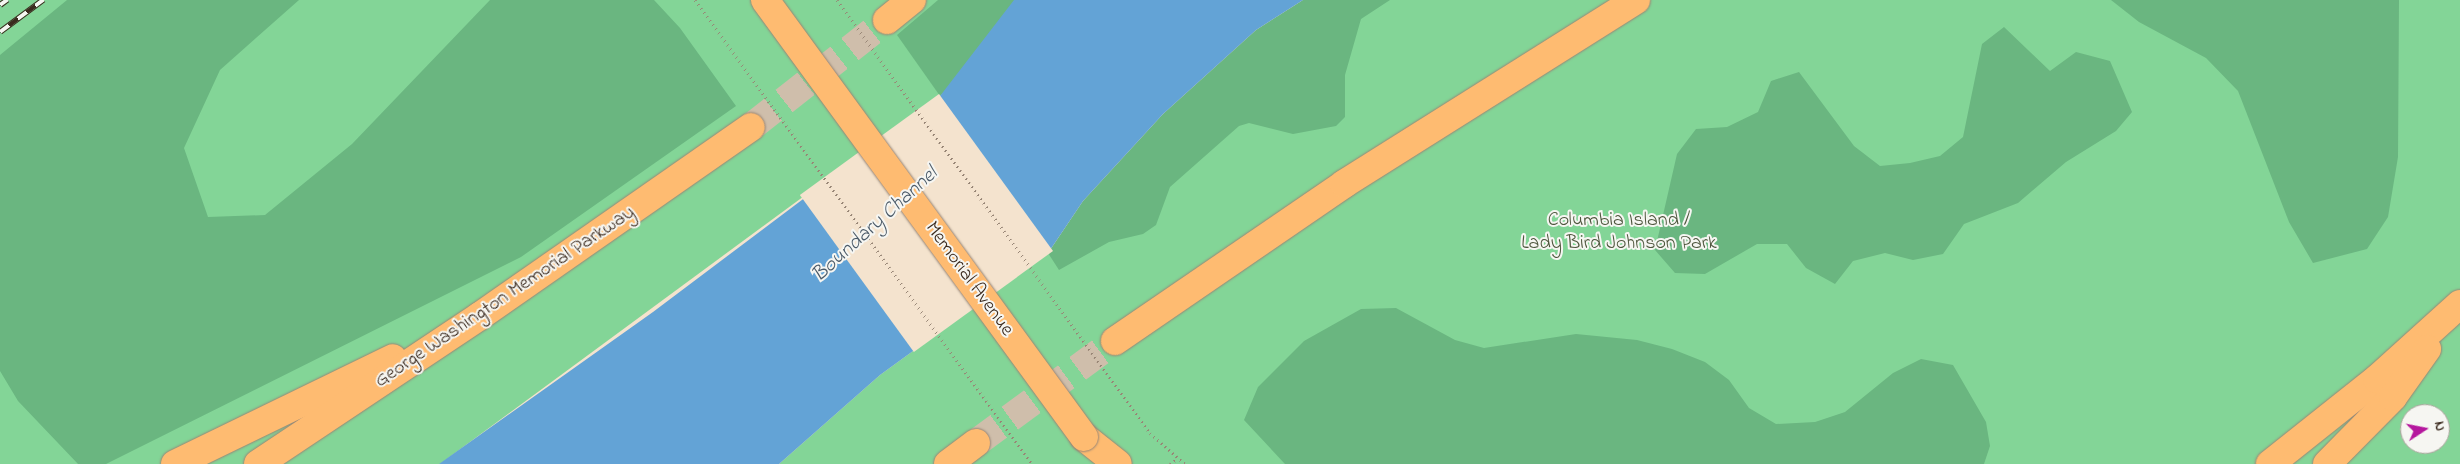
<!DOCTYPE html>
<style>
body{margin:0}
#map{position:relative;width:2460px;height:464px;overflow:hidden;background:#f4e3ce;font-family:"Indie Flower",sans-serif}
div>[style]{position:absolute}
.green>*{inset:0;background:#83d597}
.forest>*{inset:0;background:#6ab680}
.water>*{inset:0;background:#63a3d6}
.pier>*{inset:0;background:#f4e3ce;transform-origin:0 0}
.highway-tunnel>*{height:28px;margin-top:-14px;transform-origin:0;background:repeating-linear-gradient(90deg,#cfbeab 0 28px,transparent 0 42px)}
.path>*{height:3px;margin-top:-1.5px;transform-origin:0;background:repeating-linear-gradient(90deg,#988676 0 1px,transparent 0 5px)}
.roads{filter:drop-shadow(0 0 1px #988676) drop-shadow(0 0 1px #988676)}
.primary>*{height:28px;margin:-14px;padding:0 14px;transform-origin:14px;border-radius:14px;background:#febb71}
.highway>*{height:28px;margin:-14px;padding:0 14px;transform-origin:14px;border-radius:14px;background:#febb71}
.rail>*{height:5.5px;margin-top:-2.75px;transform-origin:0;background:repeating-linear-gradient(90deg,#f6f6f2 0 11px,#3b2a1e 0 22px);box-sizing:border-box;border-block:1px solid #3b2a1e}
.path-bridge>*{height:3px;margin-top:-1.5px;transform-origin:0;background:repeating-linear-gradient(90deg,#988676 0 1px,transparent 0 5px)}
.bridges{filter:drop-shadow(0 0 1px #988676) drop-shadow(0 0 1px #988676)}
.primary-bridge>*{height:28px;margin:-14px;padding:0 14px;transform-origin:14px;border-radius:14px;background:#febb71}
span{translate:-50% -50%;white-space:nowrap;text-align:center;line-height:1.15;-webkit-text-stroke:4px #f6f6f2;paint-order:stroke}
.park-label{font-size:20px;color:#4d553c}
.street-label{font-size:20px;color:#3b2a1e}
.water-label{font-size:21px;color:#4b5a68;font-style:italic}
.north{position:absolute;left:2400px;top:404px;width:50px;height:50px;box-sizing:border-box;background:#f6f6f2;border:1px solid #aba49d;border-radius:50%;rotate:79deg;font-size:14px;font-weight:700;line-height:20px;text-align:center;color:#3b2a1e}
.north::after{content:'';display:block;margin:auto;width:18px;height:22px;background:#b5179e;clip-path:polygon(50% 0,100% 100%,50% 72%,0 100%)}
</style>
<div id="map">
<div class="green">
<i style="clip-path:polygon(0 0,1027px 0,940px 96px,440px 464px,0 464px)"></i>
<i style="clip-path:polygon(evenodd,1303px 0,2460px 0,2460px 464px,779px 464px,880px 375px,1048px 253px,1303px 0,2410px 414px,2440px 414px,2440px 444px,2410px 444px,2410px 414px)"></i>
</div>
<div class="forest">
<i style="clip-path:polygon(67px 0,299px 0,220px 70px,184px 148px,208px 217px,265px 215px,352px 144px,490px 0,654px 0,680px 28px,736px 106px,521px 257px,106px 464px,78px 464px,18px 401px,0 371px,0 55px)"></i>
<i style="clip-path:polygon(938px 0,1040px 0,940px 96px,897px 35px)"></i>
<i style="clip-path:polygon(1303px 0,1390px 0,1361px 19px,1345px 75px,1345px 117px,1336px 126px,1293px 134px,1249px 123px,1239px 126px,1170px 187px,1156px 225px,1143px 234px,1109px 242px,1059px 270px,1048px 253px,1083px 201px,1163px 114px,1256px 30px)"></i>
<i style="clip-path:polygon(2111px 0,2399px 0,2398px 157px,2388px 217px,2367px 249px,2313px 263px,2289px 222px,2238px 91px,2206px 58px,2139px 22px)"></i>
<i style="clip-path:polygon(2004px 27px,2050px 71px,2076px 52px,2110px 61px,2132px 112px,2116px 131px,2066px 162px,2018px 203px,1964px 224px,1943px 254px,1913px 260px,1885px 253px,1853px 261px,1835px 284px,1806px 268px,1787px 244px,1757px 244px,1705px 274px,1675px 273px,1655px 250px,1677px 154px,1696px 129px,1727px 127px,1758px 112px,1771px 81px,1799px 72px,1854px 146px,1880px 166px,1910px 163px,1940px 156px,1963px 137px,1982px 44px)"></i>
<i style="clip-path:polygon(1396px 308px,1455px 340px,1484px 348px,1576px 334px,1637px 340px,1672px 349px,1705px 362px,1729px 380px,1749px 408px,1776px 424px,1815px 422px,1845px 412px,1893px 373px,1921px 359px,1953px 365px,1986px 422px,1990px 446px,1984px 464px,1285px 464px,1244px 420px,1258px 387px,1304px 341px,1361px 309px)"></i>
</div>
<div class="water">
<i style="clip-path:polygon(1014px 0,1303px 0,1256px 30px,1163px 114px,1083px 201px,1048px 253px,880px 375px,779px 464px,439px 464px,653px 312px,940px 96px)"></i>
</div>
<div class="pier">
<i style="left:939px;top:94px;width:194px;height:172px;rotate:54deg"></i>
</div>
<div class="highway-tunnel">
<i style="left:751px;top:127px;width:173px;rotate:-38.2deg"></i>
<i style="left:976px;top:443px;width:172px;rotate:-36.3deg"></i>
</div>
<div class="path">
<i style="left:1150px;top:433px;width:47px;rotate:41.5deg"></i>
<i style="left:1170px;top:464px;width:9px;rotate:-36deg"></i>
</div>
<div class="roads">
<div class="primary">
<i style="left:1084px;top:437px;width:43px;rotate:38.5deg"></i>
</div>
<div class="highway">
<i style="left:887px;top:20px;width:32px;rotate:-39deg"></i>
<i style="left:1115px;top:341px;width:278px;rotate:-34.4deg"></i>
<i style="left:1344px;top:184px;width:345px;rotate:-32.2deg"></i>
<i style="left:175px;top:464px;width:242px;rotate:-25.9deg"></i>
<i style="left:258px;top:464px;width:267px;rotate:-33.7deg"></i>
<i style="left:480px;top:316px;width:330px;rotate:-34.9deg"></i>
<i style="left:948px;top:464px;width:35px;rotate:-37deg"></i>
<i style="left:2270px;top:464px;width:137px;rotate:-38.5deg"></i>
<i style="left:2377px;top:379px;width:112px;rotate:-42.1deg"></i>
<i style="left:2327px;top:464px;width:94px;rotate:-45.4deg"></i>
<i style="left:2393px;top:397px;width:59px;rotate:-54.7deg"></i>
</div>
</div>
<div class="rail">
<i style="left:0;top:5px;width:9px;rotate:-36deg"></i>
<i style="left:0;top:32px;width:54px;rotate:-36.7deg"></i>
</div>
<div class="path-bridge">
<i style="left:695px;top:0;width:573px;rotate:54.01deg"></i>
<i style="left:837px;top:0;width:534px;rotate:54.14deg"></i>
</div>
<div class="bridges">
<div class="primary-bridge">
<i style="left:765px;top:0;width:541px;rotate:53.87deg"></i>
</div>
</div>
<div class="park-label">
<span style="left:1619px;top:232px">Columbia Island /<br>Lady Bird Johnson Park</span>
</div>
<div class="street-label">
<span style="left:969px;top:279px;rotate:54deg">Memorial Avenue</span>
<span style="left:505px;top:297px;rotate:-34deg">George Washington Memorial Parkway</span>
</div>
<div class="water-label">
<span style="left:875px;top:225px;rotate:-42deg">Boundary Channel</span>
</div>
<div class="north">N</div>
</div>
